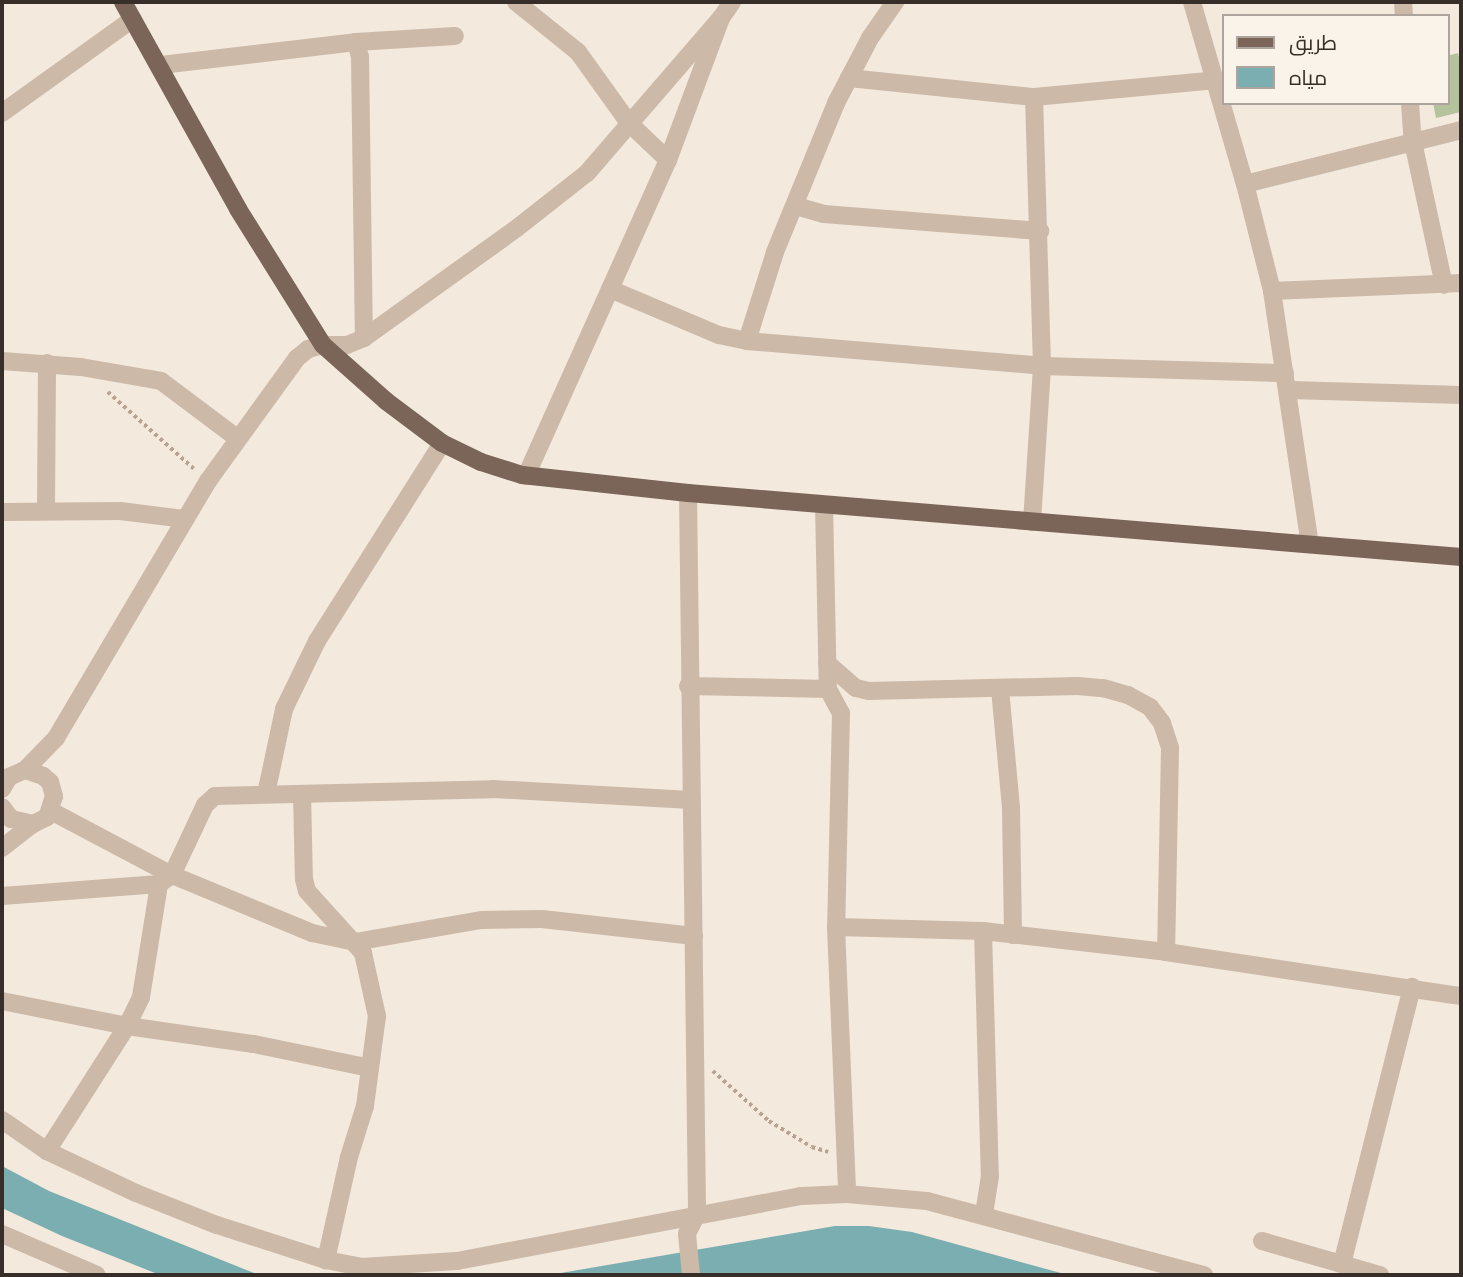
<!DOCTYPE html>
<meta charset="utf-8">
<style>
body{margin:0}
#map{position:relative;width:1463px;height:1277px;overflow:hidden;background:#f3e9dd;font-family:"Work Sans",Cairo,sans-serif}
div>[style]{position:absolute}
.green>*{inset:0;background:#b5c39c}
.water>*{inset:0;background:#7baeb1}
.path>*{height:3.5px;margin-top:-1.75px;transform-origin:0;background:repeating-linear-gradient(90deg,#b8a392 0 3.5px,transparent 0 7px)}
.minor>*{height:18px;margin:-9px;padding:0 9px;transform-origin:9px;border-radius:9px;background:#ccb9a8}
.major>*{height:18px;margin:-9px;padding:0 9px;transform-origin:9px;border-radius:9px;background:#7b6559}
span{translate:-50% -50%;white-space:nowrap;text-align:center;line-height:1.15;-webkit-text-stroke:5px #faf3ea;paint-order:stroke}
.frame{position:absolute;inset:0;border:4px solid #382e29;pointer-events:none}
.legend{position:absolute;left:1222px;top:14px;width:228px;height:91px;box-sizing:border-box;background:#faf3ea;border:2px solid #aca49d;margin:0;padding:9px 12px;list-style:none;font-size:21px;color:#382e29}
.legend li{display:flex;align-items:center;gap:14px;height:35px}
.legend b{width:35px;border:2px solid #aca49d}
</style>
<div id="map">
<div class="green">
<i style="clip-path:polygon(1458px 53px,1461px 66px,1461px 112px,1436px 118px,1433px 103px,1447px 103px,1447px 56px)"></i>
</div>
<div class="water">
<i style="clip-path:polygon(2px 1166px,49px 1191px,259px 1275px,160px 1275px,62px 1236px,2px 1208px)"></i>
<i style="clip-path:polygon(835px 1226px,869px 1226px,912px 1232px,1068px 1275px,549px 1275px)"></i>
</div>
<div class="path">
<i style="left:108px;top:392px;width:115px;rotate:41.8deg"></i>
<i style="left:713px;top:1071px;width:75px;rotate:41.8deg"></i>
<i style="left:769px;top:1121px;width:50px;rotate:31.2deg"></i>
<i style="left:812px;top:1147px;width:17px;rotate:17deg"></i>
</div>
<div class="minor">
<i style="left:516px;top:2px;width:80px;rotate:38.9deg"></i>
<i style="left:578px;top:52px;width:87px;rotate:54.3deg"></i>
<i style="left:629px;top:123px;width:54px;rotate:43.5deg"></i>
<i style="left:1192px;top:2px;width:190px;rotate:73.8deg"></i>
<i style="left:1245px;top:184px;width:223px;rotate:-14deg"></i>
<i style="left:1403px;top:2px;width:14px;rotate:86deg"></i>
<i style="left:356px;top:42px;width:99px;rotate:-3.5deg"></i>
<i style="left:161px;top:65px;width:196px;rotate:-6.7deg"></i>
<i style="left:356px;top:42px;width:16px;rotate:75deg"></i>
<i style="left:360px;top:57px;width:281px;rotate:89.2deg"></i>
<i style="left:849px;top:78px;width:186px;rotate:5.9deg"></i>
<i style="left:1034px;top:97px;width:183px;rotate:-5.3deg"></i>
<i style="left:1410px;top:103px;width:39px;rotate:86deg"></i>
<i style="left:1413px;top:142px;width:146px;rotate:77.8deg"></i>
<i style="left:2px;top:113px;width:161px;rotate:-35.7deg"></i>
<i style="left:1245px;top:184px;width:110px;rotate:75.8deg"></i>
<i style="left:1272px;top:291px;width:256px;rotate:81.5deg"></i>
<i style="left:796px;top:206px;width:29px;rotate:16deg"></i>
<i style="left:824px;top:214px;width:217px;rotate:4.5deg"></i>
<i style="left:610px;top:289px;width:118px;rotate:22.9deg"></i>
<i style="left:719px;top:335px;width:29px;rotate:12deg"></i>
<i style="left:747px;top:341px;width:296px;rotate:4.8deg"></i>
<i style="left:1042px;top:366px;width:243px;rotate:1.7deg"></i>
<i style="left:1272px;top:291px;width:189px;rotate:-2.4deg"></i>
<i style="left:747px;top:341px;width:93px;rotate:-72.5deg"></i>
<i style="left:775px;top:252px;width:161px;rotate:-67.7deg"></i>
<i style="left:836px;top:103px;width:73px;rotate:-62.4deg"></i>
<i style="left:870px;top:38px;width:44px;rotate:-55.2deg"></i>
<i style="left:2px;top:361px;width:79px;rotate:4.3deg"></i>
<i style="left:81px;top:367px;width:81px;rotate:9.9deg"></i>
<i style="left:161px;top:381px;width:95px;rotate:36.9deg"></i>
<i style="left:1290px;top:390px;width:171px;rotate:1.7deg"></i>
<i style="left:526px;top:476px;width:346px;rotate:-65.8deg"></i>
<i style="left:668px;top:160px;width:152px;rotate:-69.5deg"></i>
<i style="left:721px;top:18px;width:19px;rotate:-55deg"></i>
<i style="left:688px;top:493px;width:721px;rotate:89.28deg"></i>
<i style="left:697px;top:1214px;width:22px;rotate:117deg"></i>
<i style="left:687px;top:1234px;width:41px;rotate:84.4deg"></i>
<i style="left:824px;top:505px;width:184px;rotate:88.8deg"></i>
<i style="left:828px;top:689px;width:27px;rotate:62deg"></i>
<i style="left:841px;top:713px;width:214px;rotate:91.3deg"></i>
<i style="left:836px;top:927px;width:267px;rotate:87.6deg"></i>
<i style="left:46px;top:509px;width:146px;rotate:-89.6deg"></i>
<i style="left:2px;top:512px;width:118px;rotate:-0.5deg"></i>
<i style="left:120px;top:511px;width:64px;rotate:7.1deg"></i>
<i style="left:1032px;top:522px;width:156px;rotate:-86.3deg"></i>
<i style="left:1042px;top:366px;width:269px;rotate:-91.7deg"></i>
<i style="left:827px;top:663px;width:38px;rotate:41deg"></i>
<i style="left:856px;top:688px;width:13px;rotate:13deg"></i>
<i style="left:869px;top:691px;width:209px;rotate:-1.4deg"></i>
<i style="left:1078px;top:686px;width:25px;rotate:5deg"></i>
<i style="left:1103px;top:688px;width:26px;rotate:16deg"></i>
<i style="left:1128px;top:695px;width:25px;rotate:29deg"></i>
<i style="left:1150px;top:707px;width:20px;rotate:53deg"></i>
<i style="left:1162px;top:723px;width:26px;rotate:72deg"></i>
<i style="left:1170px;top:748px;width:204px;rotate:91.1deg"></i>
<i style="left:688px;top:686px;width:140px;rotate:1.2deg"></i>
<i style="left:1000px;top:689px;width:119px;rotate:84.7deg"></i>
<i style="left:1011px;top:807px;width:128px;rotate:89.1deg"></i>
<i style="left:25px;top:770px;width:45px;rotate:-45.9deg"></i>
<i style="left:56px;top:738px;width:299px;rotate:-59.4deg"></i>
<i style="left:208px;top:481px;width:152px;rotate:-54.1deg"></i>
<i style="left:297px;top:358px;width:14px;rotate:-39deg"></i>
<i style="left:308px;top:349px;width:16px;rotate:-15deg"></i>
<i style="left:323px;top:345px;width:24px"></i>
<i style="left:347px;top:345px;width:18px;rotate:-22deg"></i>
<i style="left:364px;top:338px;width:188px;rotate:-35.7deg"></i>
<i style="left:517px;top:228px;width:89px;rotate:-38.2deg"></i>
<i style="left:587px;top:173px;width:205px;rotate:-49.2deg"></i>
<i style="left:2px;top:789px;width:14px;rotate:-60deg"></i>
<i style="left:9px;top:777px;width:17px;rotate:-24deg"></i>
<i style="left:25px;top:770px;width:19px;rotate:18deg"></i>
<i style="left:43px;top:776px;width:9px;rotate:41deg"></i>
<i style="left:50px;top:782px;width:15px;rotate:74deg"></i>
<i style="left:54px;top:796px;width:22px;rotate:108deg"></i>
<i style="left:47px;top:817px;width:16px;rotate:153deg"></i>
<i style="left:33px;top:824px;width:23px;rotate:-167deg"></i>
<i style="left:11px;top:819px;width:15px;rotate:-127deg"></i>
<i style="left:266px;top:794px;width:87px;rotate:-78deg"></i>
<i style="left:284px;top:709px;width:76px;rotate:-64.1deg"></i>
<i style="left:317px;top:641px;width:234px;rotate:-57.7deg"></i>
<i style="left:302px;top:794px;width:85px;rotate:88.7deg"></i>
<i style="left:304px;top:879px;width:12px;rotate:76deg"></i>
<i style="left:307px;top:891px;width:84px;rotate:47.9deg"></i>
<i style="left:363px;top:953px;width:65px;rotate:77.5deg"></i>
<i style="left:377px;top:1016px;width:91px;rotate:97.6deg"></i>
<i style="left:365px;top:1106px;width:53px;rotate:107.4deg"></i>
<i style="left:349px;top:1157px;width:106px;rotate:102.6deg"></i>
<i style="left:51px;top:811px;width:137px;rotate:27.9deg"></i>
<i style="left:172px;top:875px;width:152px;rotate:22.5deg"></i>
<i style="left:312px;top:933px;width:44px;rotate:11.8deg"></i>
<i style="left:355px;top:942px;width:128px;rotate:-9.9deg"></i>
<i style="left:481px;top:920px;width:61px;rotate:-0.9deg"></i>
<i style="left:542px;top:919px;width:153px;rotate:6.4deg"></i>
<i style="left:2px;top:848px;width:39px;rotate:-38deg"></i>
<i style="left:2px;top:896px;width:157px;rotate:-4.4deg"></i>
<i style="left:159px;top:884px;width:16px;rotate:-35deg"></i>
<i style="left:172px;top:875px;width:77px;rotate:-64.8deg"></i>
<i style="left:205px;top:805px;width:13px;rotate:-42deg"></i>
<i style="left:215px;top:796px;width:278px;rotate:-1.4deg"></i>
<i style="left:493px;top:789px;width:198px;rotate:3.2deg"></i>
<i style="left:836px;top:927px;width:147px;rotate:1.6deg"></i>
<i style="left:983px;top:931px;width:184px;rotate:6.5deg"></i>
<i style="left:1166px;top:952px;width:298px;rotate:8.5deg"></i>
<i style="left:983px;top:931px;width:245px;rotate:88.4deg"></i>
<i style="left:990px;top:1176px;width:39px;rotate:99deg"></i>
<i style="left:2px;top:1001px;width:127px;rotate:11.3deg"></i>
<i style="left:127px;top:1026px;width:128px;rotate:8.1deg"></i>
<i style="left:254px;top:1044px;width:118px;rotate:11.7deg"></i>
<i style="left:2px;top:1120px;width:55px;rotate:34.6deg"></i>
<i style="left:47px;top:1151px;width:98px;rotate:25.3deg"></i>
<i style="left:136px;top:1193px;width:87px;rotate:21.6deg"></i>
<i style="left:217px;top:1225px;width:114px;rotate:17.8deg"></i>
<i style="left:326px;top:1260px;width:36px;rotate:11deg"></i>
<i style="left:361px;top:1267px;width:96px;rotate:-3.6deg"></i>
<i style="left:457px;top:1261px;width:350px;rotate:-10.7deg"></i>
<i style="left:801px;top:1196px;width:46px;rotate:-2.5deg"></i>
<i style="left:847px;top:1194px;width:80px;rotate:5deg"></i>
<i style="left:927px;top:1201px;width:287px;rotate:15deg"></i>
<i style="left:47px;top:1151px;width:148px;rotate:-57.4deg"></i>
<i style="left:127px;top:1026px;width:32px;rotate:-64deg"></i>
<i style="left:141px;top:997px;width:114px;rotate:-80.9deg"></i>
<i style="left:2px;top:1234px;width:103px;rotate:23.3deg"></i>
<i style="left:1262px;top:1241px;width:123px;rotate:16.1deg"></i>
<i style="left:1342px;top:1264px;width:286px;rotate:-75.8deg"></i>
</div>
<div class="major">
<i style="left:123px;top:2px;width:237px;rotate:60.9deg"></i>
<i style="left:238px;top:209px;width:160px;rotate:58deg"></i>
<i style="left:323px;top:345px;width:84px;rotate:41.6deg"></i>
<i style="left:386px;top:401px;width:70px;rotate:36.9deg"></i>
<i style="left:442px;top:443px;width:43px;rotate:26deg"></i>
<i style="left:481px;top:462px;width:43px;rotate:17.6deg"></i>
<i style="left:522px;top:475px;width:167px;rotate:6.2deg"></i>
<i style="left:688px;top:493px;width:776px;rotate:4.73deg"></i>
</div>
<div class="frame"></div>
<ul class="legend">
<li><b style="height:9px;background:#7b6559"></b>طريق</li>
<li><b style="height:19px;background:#7baeb1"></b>مياه</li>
</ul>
</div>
